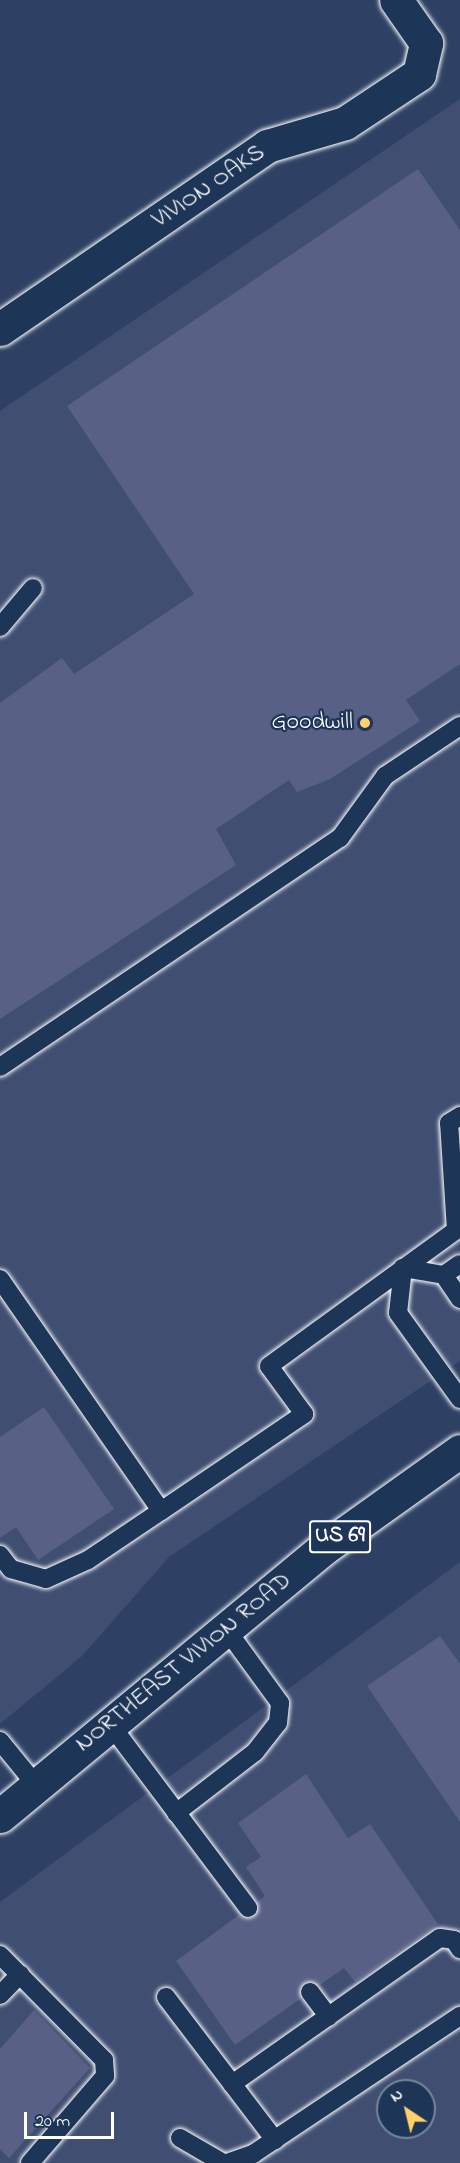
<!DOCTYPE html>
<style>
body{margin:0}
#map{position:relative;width:460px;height:2163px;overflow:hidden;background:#2e4164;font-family:"Indie Flower",sans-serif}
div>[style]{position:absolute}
.built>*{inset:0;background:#3f4e71}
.building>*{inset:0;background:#596085}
.roads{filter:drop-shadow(0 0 2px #fff) drop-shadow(0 0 2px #fff)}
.lane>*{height:18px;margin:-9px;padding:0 9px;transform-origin:9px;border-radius:9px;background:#1d3557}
.street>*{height:33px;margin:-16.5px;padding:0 16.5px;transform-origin:16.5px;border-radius:16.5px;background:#1d3557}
.primary>*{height:33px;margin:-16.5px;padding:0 16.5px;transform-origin:16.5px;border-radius:16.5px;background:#1d3557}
.dots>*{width:16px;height:16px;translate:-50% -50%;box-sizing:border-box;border:3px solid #1d3557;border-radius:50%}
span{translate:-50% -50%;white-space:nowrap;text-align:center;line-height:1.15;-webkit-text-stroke:4.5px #1d3557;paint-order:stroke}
.shield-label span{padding:2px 4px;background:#1d3557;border:2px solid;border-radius:4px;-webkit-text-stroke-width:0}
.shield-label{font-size:22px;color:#fff;font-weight:700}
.street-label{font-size:24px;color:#fff}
.poi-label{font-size:24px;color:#fff}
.right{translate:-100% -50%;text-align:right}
.north{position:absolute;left:376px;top:2079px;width:60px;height:60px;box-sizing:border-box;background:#1d3557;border:2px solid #77869a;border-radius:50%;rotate:325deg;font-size:16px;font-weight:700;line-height:24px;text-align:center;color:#fff}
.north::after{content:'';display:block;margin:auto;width:21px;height:27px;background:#ffd166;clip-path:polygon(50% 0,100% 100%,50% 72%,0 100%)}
.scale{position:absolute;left:24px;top:2112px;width:90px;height:27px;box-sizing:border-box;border:3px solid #fff;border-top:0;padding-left:8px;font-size:18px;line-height:21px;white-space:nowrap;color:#fff;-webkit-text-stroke:4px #1d3557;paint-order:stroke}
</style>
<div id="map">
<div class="built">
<i style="clip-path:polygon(460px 99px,460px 1361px,169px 1557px,82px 1656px,0 1724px,0 411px)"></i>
<i style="clip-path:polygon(evenodd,460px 1562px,460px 2163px,0 2163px,0 1902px,460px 1562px,388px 2091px,424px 2091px,424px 2127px,388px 2127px,388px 2091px)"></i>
</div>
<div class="building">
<i style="clip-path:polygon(418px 169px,460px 230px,460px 664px,406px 700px,420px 721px,330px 779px,297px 792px,289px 780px,216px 829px,236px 865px,0 1019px,0 703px,62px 658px,74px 674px,194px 594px,67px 406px)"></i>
<i style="clip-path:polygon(44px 1407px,114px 1509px,38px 1560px,16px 1527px,0 1538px,0 1437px)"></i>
<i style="clip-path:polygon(440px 1636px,460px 1664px,460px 1822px,367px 1686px)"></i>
<i style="clip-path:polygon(306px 1774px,348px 1838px,370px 1824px,438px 1924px,355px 1982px,344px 1968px,235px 2045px,176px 1961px,265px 1896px,246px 1867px,261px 1857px,238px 1823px)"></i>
<i style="clip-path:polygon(34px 2010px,90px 2068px,9px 2158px,0 2149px,0 2049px)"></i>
</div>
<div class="roads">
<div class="lane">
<i style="left:0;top:627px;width:51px;rotate:-49.8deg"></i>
<i style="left:0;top:1067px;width:410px;rotate:-34deg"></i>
<i style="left:340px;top:838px;width:77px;rotate:-54deg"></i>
<i style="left:385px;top:776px;width:90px;rotate:-33.7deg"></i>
<i style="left:444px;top:1275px;width:19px;rotate:-35deg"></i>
<i style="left:0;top:1279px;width:282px;rotate:55.2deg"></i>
<i style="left:161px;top:1511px;width:173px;rotate:-34.1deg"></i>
<i style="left:304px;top:1414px;width:59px;rotate:-126.1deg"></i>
<i style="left:269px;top:1366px;width:231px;rotate:-36deg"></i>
<i style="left:456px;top:1230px;width:107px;rotate:-93.7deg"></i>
<i style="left:449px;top:1123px;width:13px;rotate:-32deg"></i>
<i style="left:460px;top:1299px;width:29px;rotate:-124deg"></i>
<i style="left:444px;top:1275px;width:42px;rotate:-170.3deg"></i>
<i style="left:403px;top:1268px;width:45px;rotate:96.3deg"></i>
<i style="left:398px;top:1313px;width:106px;rotate:54.2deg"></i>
<i style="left:0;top:1555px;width:18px;rotate:52deg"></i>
<i style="left:11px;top:1569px;width:36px;rotate:16deg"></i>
<i style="left:46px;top:1579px;width:46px;rotate:-24.3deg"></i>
<i style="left:88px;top:1560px;width:88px;rotate:-33.9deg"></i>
<i style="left:110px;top:1724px;width:230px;rotate:53.1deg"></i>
<i style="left:0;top:1741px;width:57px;rotate:50.7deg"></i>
<i style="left:176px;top:1813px;width:100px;rotate:-37.7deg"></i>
<i style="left:255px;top:1752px;width:37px;rotate:-52deg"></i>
<i style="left:278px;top:1723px;width:20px;rotate:-84deg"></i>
<i style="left:280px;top:1703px;width:92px;rotate:-126.1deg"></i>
<i style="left:0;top:1955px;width:148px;rotate:45.3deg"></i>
<i style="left:104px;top:2060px;width:16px;rotate:86deg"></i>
<i style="left:105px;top:2076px;width:115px;rotate:130.8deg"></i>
<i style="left:310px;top:1992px;width:31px;rotate:53deg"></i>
<i style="left:0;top:1995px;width:29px;rotate:-46deg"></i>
<i style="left:166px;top:1997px;width:180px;rotate:52.7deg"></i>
<i style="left:232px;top:2084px;width:254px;rotate:-35.1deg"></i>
<i style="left:440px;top:1938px;width:14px;rotate:8deg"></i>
<i style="left:454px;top:1940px;width:11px;rotate:56deg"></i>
<i style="left:180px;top:2138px;width:50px;rotate:30.2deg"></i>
<i style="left:227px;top:2163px;width:28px;rotate:-19deg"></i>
<i style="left:253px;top:2154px;width:249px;rotate:-33.7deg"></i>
</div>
<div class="street">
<i style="left:0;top:329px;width:324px;rotate:-34.4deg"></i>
<i style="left:267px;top:146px;width:81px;rotate:-16.4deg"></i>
<i style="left:345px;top:123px;width:89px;rotate:-33.5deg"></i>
<i style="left:419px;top:74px;width:32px;rotate:-77deg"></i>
<i style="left:426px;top:43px;width:52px;rotate:-124.9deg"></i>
</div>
<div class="primary">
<i style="left:0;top:1816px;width:420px;rotate:-39.6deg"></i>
<i style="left:324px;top:1548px;width:167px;rotate:-35.5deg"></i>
</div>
</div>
<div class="dots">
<i style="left:365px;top:723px;background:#ffd166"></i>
</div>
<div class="shield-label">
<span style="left:340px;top:1537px">US 69</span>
</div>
<div class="street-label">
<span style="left:209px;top:187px;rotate:-34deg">VIVION OAKS</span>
<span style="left:184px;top:1663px;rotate:-39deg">NORTHEAST VIVION ROAD</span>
</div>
<div class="poi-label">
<span class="right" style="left:353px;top:723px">Goodwill</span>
</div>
<div class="north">N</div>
<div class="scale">20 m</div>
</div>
